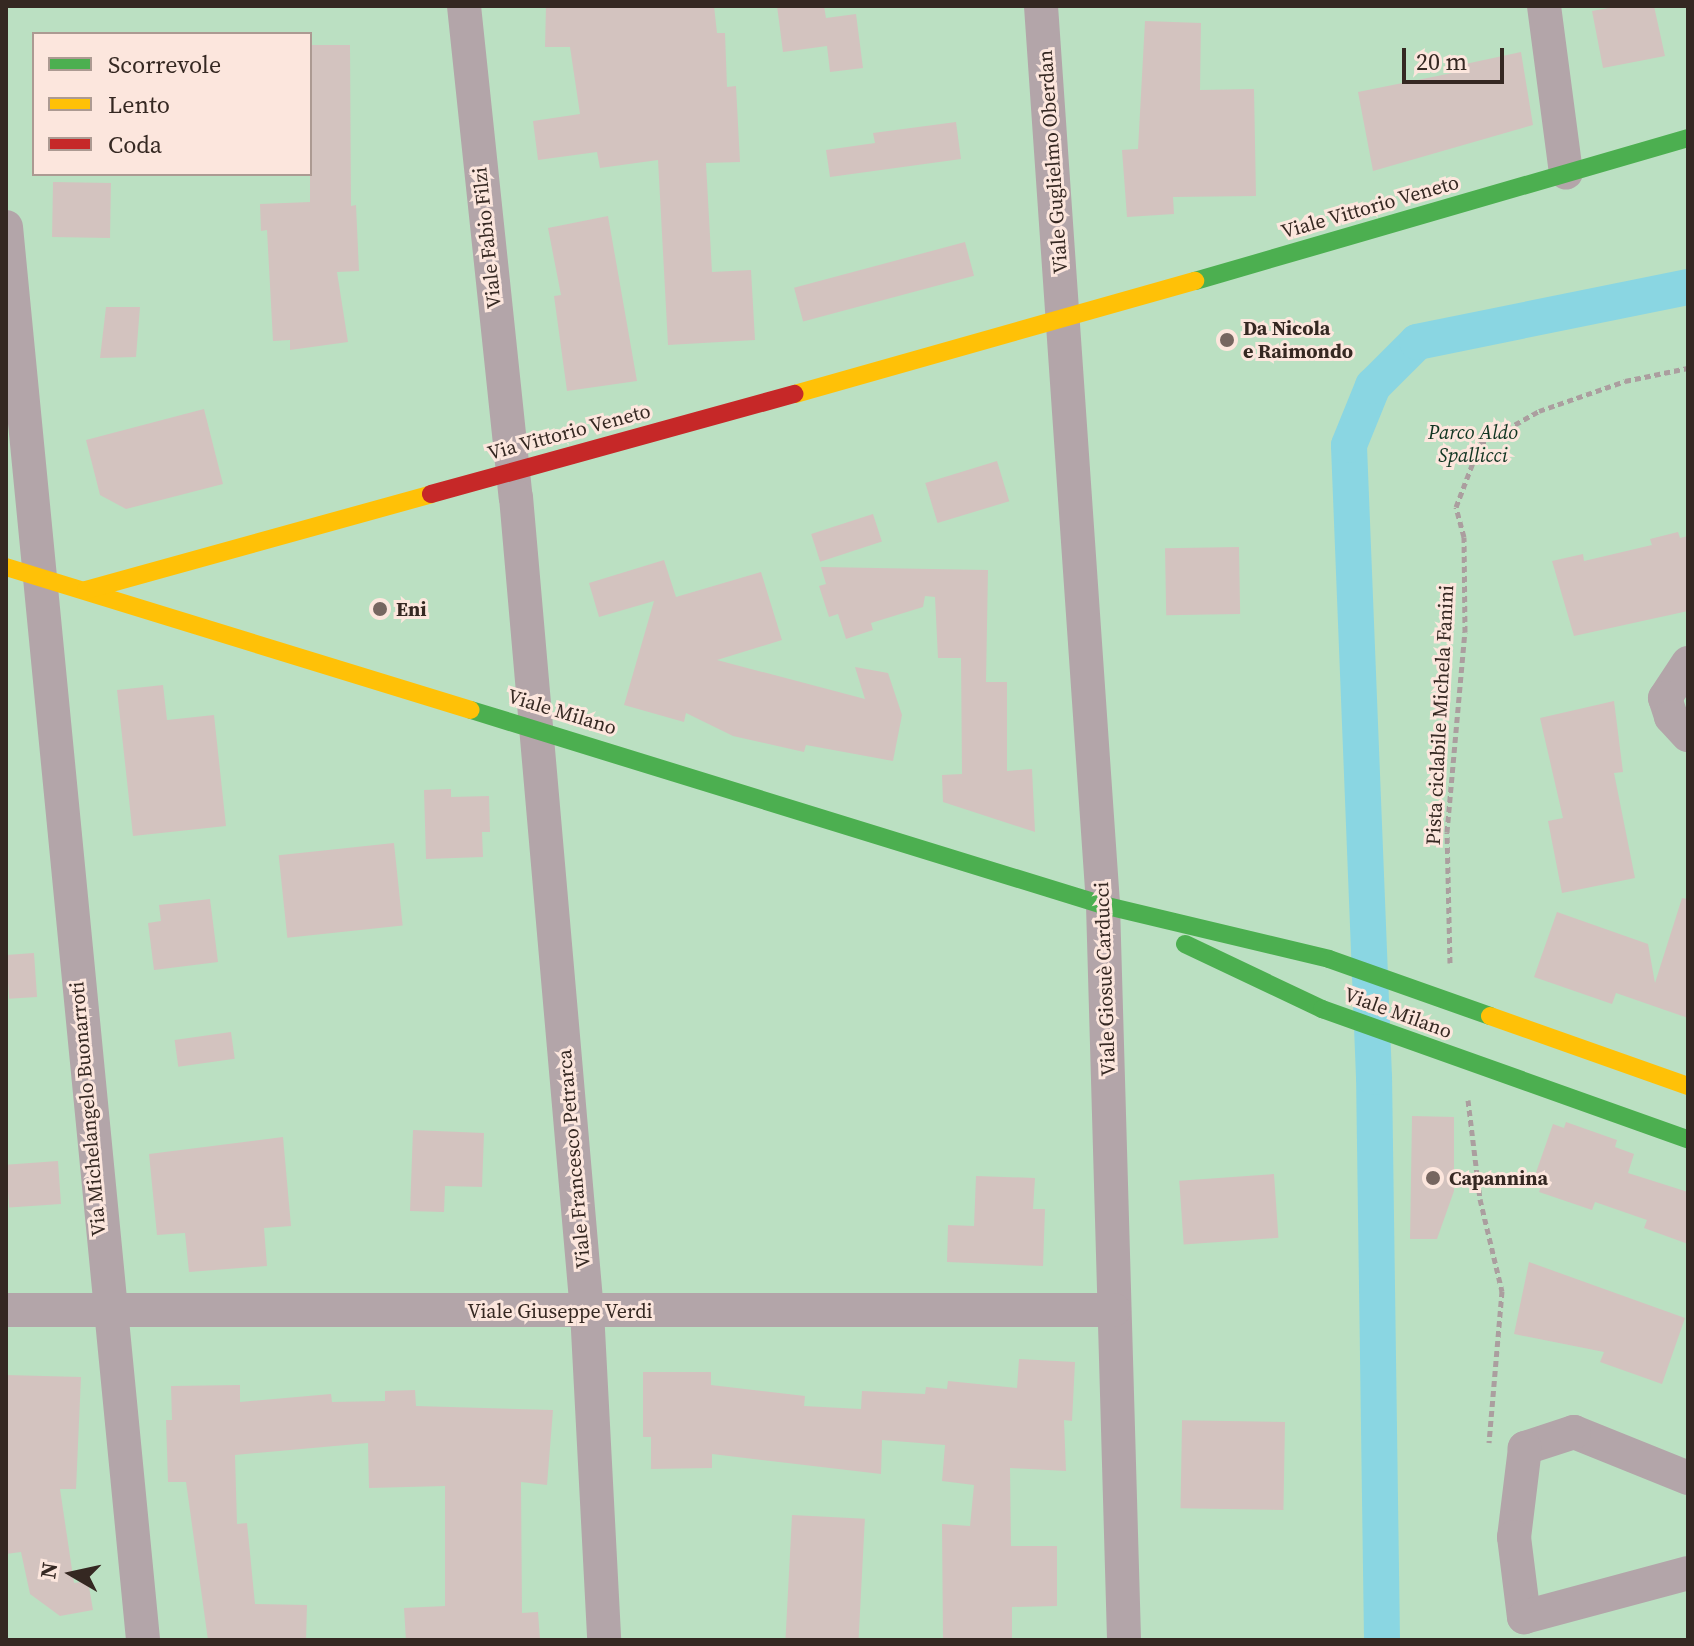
<!DOCTYPE html>
<meta charset="utf-8">
<style>
body{margin:0}
#map{position:relative;width:1694px;height:1646px;overflow:hidden;background:#eedad2;font-family:"Source Serif 4",serif}
div>[style]{position:absolute}
.green>*{inset:0;background:#bbe0c2}
.canal>*{height:36px;margin:-18px;padding:0 18px;transform-origin:18px;border-radius:18px;background:#8ad6e2}
.building>*{inset:0;background:#d3c3bf;transform-origin:0 0}
.path>*{height:5px;margin-top:-2.5px;transform-origin:0;background:repeating-linear-gradient(90deg,#ab9e9f 0 6px,transparent 0 10px)}
.street>*{height:34px;margin:-17px;padding:0 17px;transform-origin:17px;border-radius:17px;background:#b3a5a9}
.fast>*{height:18px;margin:-9px;padding:0 9px;transform-origin:9px;border-radius:9px;background:#4caf50}
.slow>*{height:18px;margin:-9px;padding:0 9px;transform-origin:9px;border-radius:9px;background:#ffc107}
.jam>*{height:18px;margin:-9px;padding:0 9px;transform-origin:9px;border-radius:9px;background:#c62828}
.dots>*{width:22px;height:22px;translate:-50% -50%;box-sizing:border-box;border:4px solid #fce6dd;border-radius:50%}
span{translate:-50% -50%;white-space:nowrap;text-align:center;line-height:1.15;-webkit-text-stroke:6px #fce6dd;paint-order:stroke}
.street-label{font-size:20px;color:#352822}
.poi-label{font-size:20px;color:#352822;font-weight:700}
.left{translate:0 -50%;text-align:left}
.park-label{font-size:20px;color:#0f3421;font-style:italic}
.frame{position:absolute;inset:0;border:8px solid #352822;pointer-events:none}
.legend{position:absolute;left:32px;top:32px;width:280px;height:144px;box-sizing:border-box;background:#fce6dd;border:2px solid #ac9a92;margin:0;padding:10px 14px;list-style:none;font-size:24px;color:#352822}
.legend li{display:flex;align-items:center;gap:16px;height:40px}
.legend b{width:40px;border:2px solid #ac9a92}
.north{position:absolute;left:32px;top:1534px;width:80px;height:80px;-webkit-text-stroke:6px #fce6dd;paint-order:stroke;rotate:279deg;font-size:22px;font-weight:700;line-height:32px;text-align:center;color:#352822}
.north::after{content:'';display:block;margin:auto;width:28px;height:36px;background:#352822;clip-path:polygon(50% 0,100% 100%,50% 72%,0 100%)}
.scale{position:absolute;left:1402px;top:48px;width:102px;height:36px;box-sizing:border-box;border:4px solid #352822;border-top:0;padding-left:10px;font-size:24px;line-height:28px;white-space:nowrap;color:#352822;-webkit-text-stroke:6px #fce6dd;paint-order:stroke}
</style>
<div id="map">
<div class="green">
<i style="clip-path:polygon(evenodd,6px 6px,1688px 6px,1688px 1640px,6px 1640px,6px 6px,34px 34px,310px 34px,310px 174px,34px 174px,34px 34px)"></i>
</div>
<div class="canal">
<i style="left:1382px;top:1640px;width:563px;rotate:-90.81deg"></i>
<i style="left:1374px;top:1077px;width:632px;rotate:-92.27deg"></i>
<i style="left:1349px;top:445px;width:64px;rotate:-67.9deg"></i>
<i style="left:1373px;top:386px;width:62px;rotate:-45deg"></i>
<i style="left:1417px;top:342px;width:277px;rotate:-11.5deg"></i>
</div>
<div class="building">
<i style="clip-path:polygon(546px 6px,714px 6px,717px 33px,725px 33px,727px 87px,736px 86px,740px 162px,706px 163px,712px 272px,751px 270px,755px 340px,668px 345px,658px 160px,600px 168px,597px 152px,538px 160px,533px 121px,580px 114px,570px 47px,545px 47px)"></i>
<i style="clip-path:polygon(777px 6px,824px 6px,826px 18px,856px 14px,863px 68px,830px 72px,827px 46px,783px 52px)"></i>
<i style="clip-path:polygon(1619px 6px,1654px 6px,1665px 56px,1603px 68px,1592px 11px)"></i>
<i style="clip-path:polygon(1145px 21px,1201px 23px,1200px 90px,1254px 89px,1256px 196px,1173px 197px,1174px 214px,1127px 217px,1122px 150px,1138px 149px)"></i>
<i style="clip-path:polygon(310px 45px,350px 45px,351px 206px,356px 205px,359px 271px,337px 272px,348px 342px,290px 350px,290px 340px,273px 341px,267px 230px,261px 231px,260px 204px,310px 202px)"></i>
<i style="clip-path:polygon(1521px 52px,1533px 125px,1373px 171px,1358px 92px,1457px 72px,1456px 66px)"></i>
<i style="clip-path:polygon(956px 122px,961px 159px,830px 177px,826px 150px,875px 143px,873px 133px)"></i>
<i style="left:53px;top:182px;width:58px;height:55px;rotate:1deg"></i>
<i style="clip-path:polygon(608px 216px,637px 381px,567px 391px,554px 296px,561px 295px,548px 228px)"></i>
<i style="left:965px;top:242px;width:35px;height:177px;rotate:75deg"></i>
<i style="clip-path:polygon(106px 307px,140px 307px,136px 357px,100px 358px)"></i>
<i style="clip-path:polygon(204px 409px,223px 484px,126px 509px,100px 495px,86px 440px)"></i>
<i style="left:997px;top:461px;width:42px;height:75px;rotate:73deg"></i>
<i style="left:873px;top:514px;width:29px;height:65px;rotate:72deg"></i>
<i style="clip-path:polygon(1678px 532px,1680px 538px,1688px 536px,1688px 611px,1574px 636px,1552px 561px,1583px 554px,1584px 561px,1652px 545px,1650px 539px)"></i>
<i style="left:1239px;top:547px;width:67px;height:74px;rotate:89deg"></i>
<i style="clip-path:polygon(664px 560px,676px 597px,761px 572px,782px 640px,717px 660px,865px 699px,855px 667px,888px 673px,902px 715px,893px 761px,806px 745px,804px 752px,733px 736px,686px 713px,684px 722px,624px 705px,654px 601px,599px 617px,589px 583px)"></i>
<i style="clip-path:polygon(821px 567px,988px 570px,986px 682px,1007px 682px,1007px 771px,1032px 769px,1035px 832px,943px 802px,942px 775px,962px 774px,961px 658px,938px 658px,935px 597px,925px 596px,923px 607px,871px 623px,873px 630px,846px 639px,838px 614px,829px 617px,819px 586px,826px 584px)"></i>
<i style="clip-path:polygon(163px 685px,167px 720px,214px 715px,226px 826px,133px 836px,117px 690px)"></i>
<i style="clip-path:polygon(1614px 701px,1623px 772px,1614px 773px,1635px 878px,1562px 893px,1548px 821px,1563px 818px,1540px 718px)"></i>
<i style="clip-path:polygon(451px 789px,451px 797px,489px 796px,490px 832px,482px 832px,483px 857px,426px 859px,424px 790px)"></i>
<i style="left:394px;top:843px;width:83px;height:116px;rotate:84deg"></i>
<i style="clip-path:polygon(1682px 898px,1688px 899px,1688px 1018px,1616px 993px,1612px 1004px,1534px 977px,1557px 912px,1648px 944px,1655px 983px)"></i>
<i style="clip-path:polygon(210px 899px,218px 962px,154px 970px,148px 923px,161px 921px,159px 905px)"></i>
<i style="left:34px;top:953px;width:44px;height:28px;rotate:86deg"></i>
<i style="left:231px;top:1032px;width:27px;height:57px;rotate:82deg"></i>
<i style="clip-path:polygon(1412px 1116px,1454px 1117px,1454px 1191px,1437px 1239px,1410px 1239px)"></i>
<i style="clip-path:polygon(1566px 1122px,1617px 1140px,1615px 1147px,1634px 1154px,1628px 1173px,1688px 1192px,1688px 1244px,1644px 1228px,1647px 1220px,1595px 1202px,1592px 1210px,1539px 1192px,1542px 1184px,1533px 1181px,1553px 1124px,1564px 1128px)"></i>
<i style="clip-path:polygon(413px 1130px,484px 1133px,482px 1187px,445px 1186px,444px 1212px,410px 1211px)"></i>
<i style="clip-path:polygon(283px 1137px,291px 1226px,264px 1228px,267px 1266px,189px 1272px,185px 1233px,157px 1235px,149px 1154px)"></i>
<i style="left:58px;top:1161px;width:43px;height:52px;rotate:86deg"></i>
<i style="left:1274px;top:1174px;width:64px;height:95px;rotate:86deg"></i>
<i style="clip-path:polygon(976px 1176px,1035px 1178px,1033px 1209px,1045px 1209px,1043px 1266px,947px 1262px,948px 1225px,974px 1226px)"></i>
<i style="clip-path:polygon(1529px 1262px,1685px 1318px,1662px 1384px,1600px 1362px,1604px 1352px,1514px 1334px)"></i>
<i style="clip-path:polygon(1019px 1359px,1075px 1362px,1072px 1421px,1064px 1420px,1066px 1471px,1010px 1468px,1011px 1546px,1057px 1546px,1057px 1606px,1012px 1607px,1012px 1639px,943px 1639px,942px 1524px,970px 1526px,974px 1485px,942px 1481px,945px 1445px,882px 1440px,881px 1474px,712px 1454px,712px 1468px,651px 1469px,651px 1437px,643px 1437px,643px 1372px,711px 1372px,711px 1385px,805px 1396px,804px 1406px,861px 1409px,862px 1391px,925px 1394px,926px 1387px,947px 1389px,948px 1381px,1017px 1388px)"></i>
<i style="clip-path:polygon(6px 1375px,81px 1377px,76px 1489px,60px 1489px,74px 1583px,88px 1581px,93px 1610px,60px 1616px,30px 1594px,21px 1552px,6px 1554px)"></i>
<i style="clip-path:polygon(240px 1385px,240px 1402px,331px 1394px,332px 1402px,385px 1401px,385px 1391px,415px 1390px,416px 1406px,553px 1410px,547px 1485px,521px 1482px,522px 1613px,538px 1612px,540px 1640px,406px 1640px,404px 1608px,445px 1606px,445px 1486px,369px 1488px,368px 1443px,235px 1455px,237px 1524px,247px 1523px,255px 1604px,307px 1605px,306px 1640px,208px 1640px,186px 1482px,168px 1482px,166px 1420px,172px 1420px,171px 1386px)"></i>
<i style="left:1285px;top:1422px;width:88px;height:103px;rotate:91deg"></i>
<i style="left:792px;top:1515px;width:73px;height:125px;rotate:3deg"></i>
</div>
<div class="path">
<i style="left:1450px;top:963px;width:131px;rotate:-91.3deg"></i>
<i style="left:1447px;top:832px;width:201px;rotate:-84.9deg"></i>
<i style="left:1465px;top:632px;width:95px;rotate:-90.6deg"></i>
<i style="left:1464px;top:537px;width:31px;rotate:-105deg"></i>
<i style="left:1456px;top:507px;width:67px;rotate:-69.1deg"></i>
<i style="left:1480px;top:444px;width:68px;rotate:-29.2deg"></i>
<i style="left:1539px;top:411px;width:91px;rotate:-19.2deg"></i>
<i style="left:1625px;top:381px;width:64px;rotate:-11.7deg"></i>
<i style="left:1468px;top:1100px;width:100px;rotate:83.1deg"></i>
<i style="left:1480px;top:1199px;width:95px;rotate:76.6deg"></i>
<i style="left:1502px;top:1291px;width:152px;rotate:94.9deg"></i>
</div>
<div class="street">
<i style="left:464px;top:6px;width:494px;rotate:84deg"></i>
<i style="left:516px;top:497px;width:817px;rotate:85.02deg"></i>
<i style="left:587px;top:1311px;width:329px;rotate:87deg"></i>
<i style="left:1041px;top:6px;width:901px;rotate:86.05deg"></i>
<i style="left:1103px;top:905px;width:735px;rotate:88.36deg"></i>
<i style="left:1544px;top:6px;width:168px;rotate:82.5deg"></i>
<i style="left:6px;top:227px;width:1420px;rotate:84.46deg"></i>
<i style="left:1688px;top:663px;width:42px;rotate:123.3deg"></i>
<i style="left:1665px;top:698px;width:20px;rotate:72deg"></i>
<i style="left:1671px;top:717px;width:25px;rotate:47deg"></i>
<i style="left:6px;top:1310px;width:1108px"></i>
<i style="left:1688px;top:1478px;width:123px;rotate:-158deg"></i>
<i style="left:1574px;top:1432px;width:52px;rotate:161.9deg"></i>
<i style="left:1525px;top:1448px;width:90px;rotate:97deg"></i>
<i style="left:1514px;top:1537px;width:81px;rotate:82.9deg"></i>
<i style="left:1524px;top:1617px;width:170px;rotate:-15deg"></i>
</div>
<div class="fast">
<i style="left:1195px;top:281px;width:513px;rotate:-16.18deg"></i>
<i style="left:471px;top:710px;width:661px;rotate:17.15deg"></i>
<i style="left:1103px;top:905px;width:232px;rotate:13.4deg"></i>
<i style="left:1329px;top:959px;width:171px;rotate:19.5deg"></i>
<i style="left:1185px;top:944px;width:152px;rotate:25.4deg"></i>
<i style="left:1322px;top:1009px;width:388px;rotate:19.6deg"></i>
</div>
<div class="slow">
<i style="left:795px;top:394px;width:416px;rotate:-15.8deg"></i>
<i style="left:6px;top:567px;width:486px;rotate:17.1deg"></i>
<i style="left:86px;top:590px;width:358px;rotate:-15.5deg"></i>
<i style="left:1490px;top:1016px;width:210px;rotate:19.5deg"></i>
</div>
<div class="jam">
<i style="left:431px;top:494px;width:377px;rotate:-15.4deg"></i>
</div>
<div class="dots">
<i style="left:1227px;top:340px;background:#766660"></i>
<i style="left:380px;top:609px;background:#766660"></i>
<i style="left:1433px;top:1178px;background:#766660"></i>
</div>
<div class="street-label">
<span style="left:1053px;top:162px;rotate:-94deg">Viale Guglielmo Oberdan</span>
<span style="left:1370px;top:207px;rotate:-16deg">Viale Vittorio Veneto</span>
<span style="left:487px;top:238px;rotate:-96deg">Viale Fabio Filzi</span>
<span style="left:569px;top:432px;rotate:-15deg">Via Vittorio Veneto</span>
<span style="left:562px;top:712px;rotate:17deg">Viale Milano</span>
<span style="left:1440px;top:715px;rotate:-87deg">Pista ciclabile Michela Fanini</span>
<span style="left:1105px;top:979px;rotate:-92deg">Viale Giosuè Carducci</span>
<span style="left:1398px;top:1013px;rotate:20deg">Viale Milano</span>
<span style="left:88px;top:1109px;rotate:-95deg">Via Michelangelo Buonarroti</span>
<span style="left:574px;top:1159px;rotate:-95deg">Viale Francesco Petrarca</span>
<span style="left:560px;top:1311px">Viale Giuseppe Verdi</span>
</div>
<div class="poi-label">
<span class="left" style="left:1243px;top:340px">Da Nicola<br>e Raimondo</span>
<span class="left" style="left:396px;top:609px">Eni</span>
<span class="left" style="left:1449px;top:1178px">Capannina</span>
</div>
<div class="park-label">
<span style="left:1473px;top:444px">Parco Aldo<br>Spallicci</span>
</div>
<div class="frame"></div>
<ul class="legend">
<li><b style="height:10px;background:#4caf50"></b>Scorrevole</li>
<li><b style="height:10px;background:#ffc107"></b>Lento</li>
<li><b style="height:10px;background:#c62828"></b>Coda</li>
</ul>
<div class="north">N</div>
<div class="scale">20 m</div>
</div>
